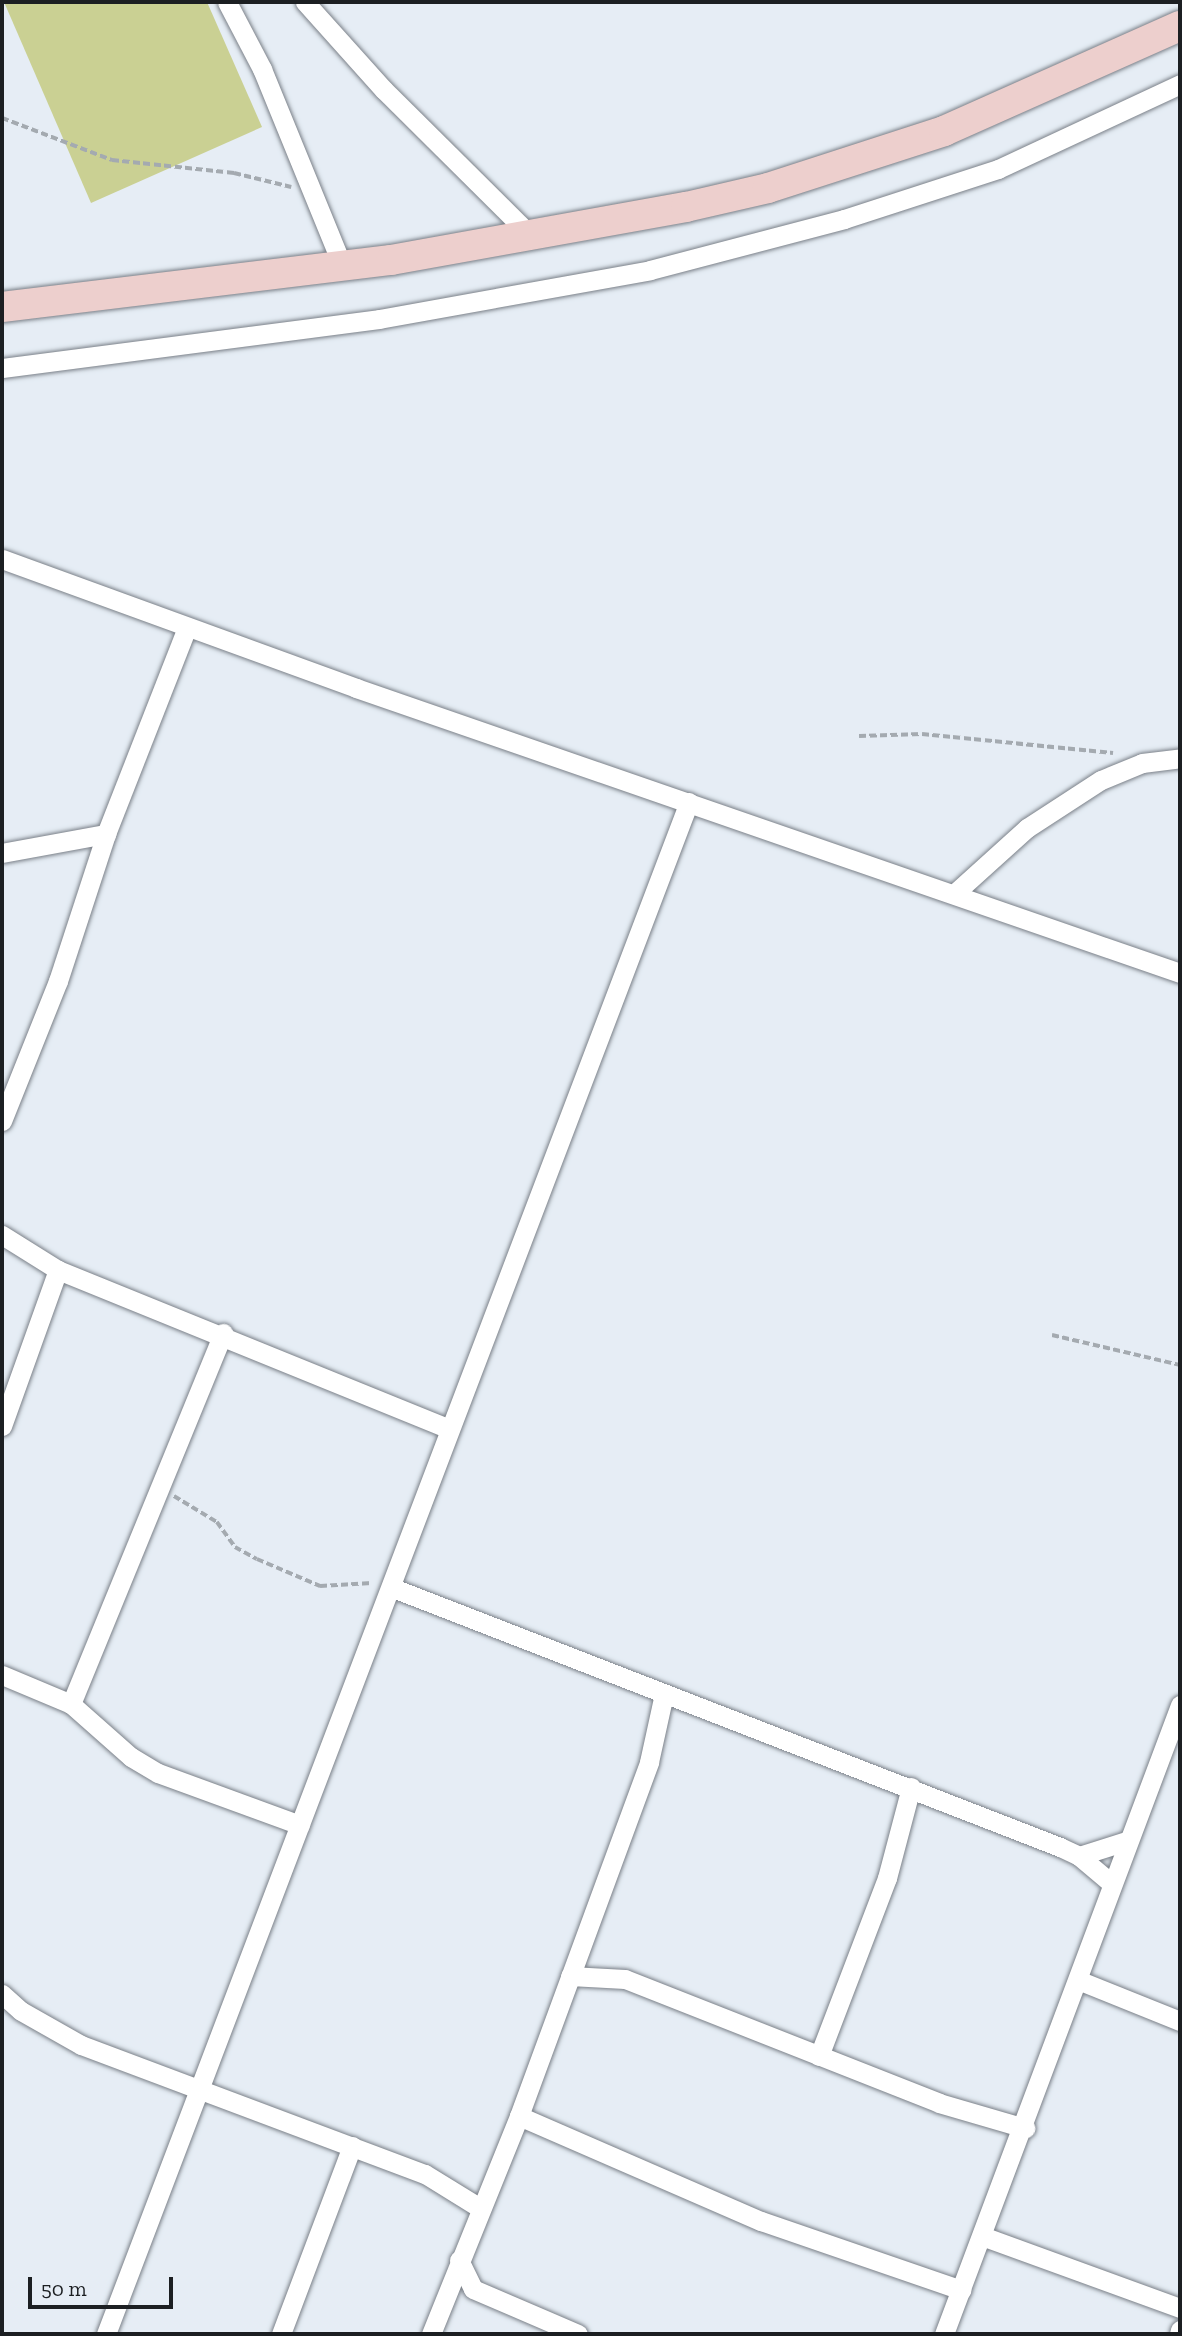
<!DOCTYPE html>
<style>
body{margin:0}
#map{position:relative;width:1182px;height:2336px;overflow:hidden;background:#e6edf5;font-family:"Zilla Slab",serif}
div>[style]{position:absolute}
.green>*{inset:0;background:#cad093}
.path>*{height:3.5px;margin-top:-1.75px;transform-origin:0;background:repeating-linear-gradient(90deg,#a4aab0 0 7px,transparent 0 10.5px)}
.roads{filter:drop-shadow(0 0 2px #7a8088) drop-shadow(0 0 2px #7a8088)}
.minor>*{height:19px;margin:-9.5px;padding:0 9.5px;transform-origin:9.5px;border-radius:9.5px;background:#fff}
.highway>*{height:30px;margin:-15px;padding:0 15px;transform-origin:15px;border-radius:15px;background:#edcfcd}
span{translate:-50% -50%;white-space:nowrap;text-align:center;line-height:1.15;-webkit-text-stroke:7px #e6edf5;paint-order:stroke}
.frame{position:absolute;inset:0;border:4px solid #1c1f22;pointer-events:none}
.scale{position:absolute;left:28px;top:2277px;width:145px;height:32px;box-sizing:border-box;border:4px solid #1c1f22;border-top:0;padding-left:9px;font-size:21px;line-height:24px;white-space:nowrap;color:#1c1f22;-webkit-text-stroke:5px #e6edf5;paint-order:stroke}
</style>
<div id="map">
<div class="green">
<i style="clip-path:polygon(4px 2px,207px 2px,262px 127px,91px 203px)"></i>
</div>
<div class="path">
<i style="left:2px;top:118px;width:118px;rotate:20.9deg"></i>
<i style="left:112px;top:160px;width:123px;rotate:6.1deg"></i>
<i style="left:234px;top:173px;width:59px;rotate:13.8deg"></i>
<i style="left:859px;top:736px;width:63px;rotate:-1.8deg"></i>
<i style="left:922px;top:734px;width:192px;rotate:5.7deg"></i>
<i style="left:1052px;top:1335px;width:131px;rotate:13.2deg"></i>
<i style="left:174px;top:1496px;width:50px;rotate:31.2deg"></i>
<i style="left:217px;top:1522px;width:31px;rotate:54deg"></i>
<i style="left:235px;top:1547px;width:25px;rotate:29deg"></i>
<i style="left:257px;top:1559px;width:69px;rotate:23.2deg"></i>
<i style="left:320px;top:1586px;width:52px;rotate:-3.3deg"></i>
</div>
<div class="roads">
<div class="minor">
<i style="left:227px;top:2px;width:76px;rotate:62.4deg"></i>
<i style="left:262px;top:69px;width:212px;rotate:67.8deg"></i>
<i style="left:305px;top:2px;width:118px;rotate:48.1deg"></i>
<i style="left:384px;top:90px;width:206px;rotate:44.8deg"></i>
<i style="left:2px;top:368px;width:380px;rotate:-7.4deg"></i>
<i style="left:379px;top:319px;width:275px;rotate:-10.2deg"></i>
<i style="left:650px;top:270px;width:201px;rotate:-14.7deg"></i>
<i style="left:844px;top:219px;width:162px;rotate:-18deg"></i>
<i style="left:998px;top:169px;width:201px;rotate:-25deg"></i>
<i style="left:2px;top:559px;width:377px;rotate:20deg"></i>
<i style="left:356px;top:688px;width:872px;rotate:19.08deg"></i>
<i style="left:2px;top:853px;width:106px;rotate:-10.4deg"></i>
<i style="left:955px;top:893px;width:97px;rotate:-42.1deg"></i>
<i style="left:1027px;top:828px;width:88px;rotate:-33deg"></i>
<i style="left:1101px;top:780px;width:44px;rotate:-22.5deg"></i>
<i style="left:1142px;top:763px;width:38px;rotate:-7deg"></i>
<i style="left:2px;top:1121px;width:151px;rotate:-68.2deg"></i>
<i style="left:58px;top:981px;width:155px;rotate:-71.9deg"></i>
<i style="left:106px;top:834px;width:222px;rotate:-68.6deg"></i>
<i style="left:2px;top:1235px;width:66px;rotate:32deg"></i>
<i style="left:58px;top:1270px;width:421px;rotate:22.1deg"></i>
<i style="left:2px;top:1426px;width:166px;rotate:-70.3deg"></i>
<i style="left:393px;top:1588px;width:716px;rotate:21.22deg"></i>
<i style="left:1060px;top:1847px;width:21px;rotate:25deg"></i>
<i style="left:1079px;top:1856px;width:42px;rotate:40.2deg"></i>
<i style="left:2px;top:1675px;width:75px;rotate:22.8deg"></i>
<i style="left:71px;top:1704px;width:80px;rotate:41.5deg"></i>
<i style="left:131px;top:1757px;width:31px;rotate:31deg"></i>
<i style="left:158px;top:1773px;width:151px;rotate:20.1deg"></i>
<i style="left:71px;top:1704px;width:401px;rotate:-67.7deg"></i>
<i style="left:1079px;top:1856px;width:52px;rotate:-17.7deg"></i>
<i style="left:570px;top:1976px;width:55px;rotate:3.1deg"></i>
<i style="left:625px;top:1979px;width:338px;rotate:21.5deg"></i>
<i style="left:939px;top:2103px;width:90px;rotate:16.2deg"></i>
<i style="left:1078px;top:1980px;width:110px;rotate:21.9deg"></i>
<i style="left:2px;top:1994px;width:25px;rotate:42deg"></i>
<i style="left:21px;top:2011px;width:69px;rotate:29.5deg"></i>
<i style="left:81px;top:2045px;width:367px;rotate:20.6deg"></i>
<i style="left:425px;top:2174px;width:65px;rotate:31.7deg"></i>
<i style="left:819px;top:2056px;width:191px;rotate:-69.1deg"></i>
<i style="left:887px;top:1878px;width:94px;rotate:-75.2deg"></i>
<i style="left:519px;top:2116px;width:264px;rotate:23.5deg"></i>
<i style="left:761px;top:2221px;width:212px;rotate:19deg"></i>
<i style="left:982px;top:2236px;width:211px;rotate:20deg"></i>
<i style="left:459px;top:2260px;width:32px;rotate:64deg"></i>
<i style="left:473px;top:2289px;width:114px;rotate:23.2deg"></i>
<i style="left:106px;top:2334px;width:1639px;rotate:-69.17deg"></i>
<i style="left:281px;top:2334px;width:201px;rotate:-69.3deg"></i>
<i style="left:431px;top:2334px;width:235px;rotate:-68deg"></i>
<i style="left:519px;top:2116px;width:377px;rotate:-69.8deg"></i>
<i style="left:649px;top:1762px;width:70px;rotate:-77.6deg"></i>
<i style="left:944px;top:2334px;width:672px;rotate:-69.43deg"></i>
<i style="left:1179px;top:2334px;width:4px;rotate:-76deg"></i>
</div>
<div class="highway">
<i style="left:2px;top:307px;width:392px;rotate:-6.9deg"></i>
<i style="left:391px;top:260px;width:300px;rotate:-10.2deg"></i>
<i style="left:686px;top:207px;width:84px;rotate:-13deg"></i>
<i style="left:768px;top:188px;width:185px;rotate:-17.9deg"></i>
<i style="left:944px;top:131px;width:258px;rotate:-24deg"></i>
</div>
</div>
<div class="frame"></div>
<div class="scale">50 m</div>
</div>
